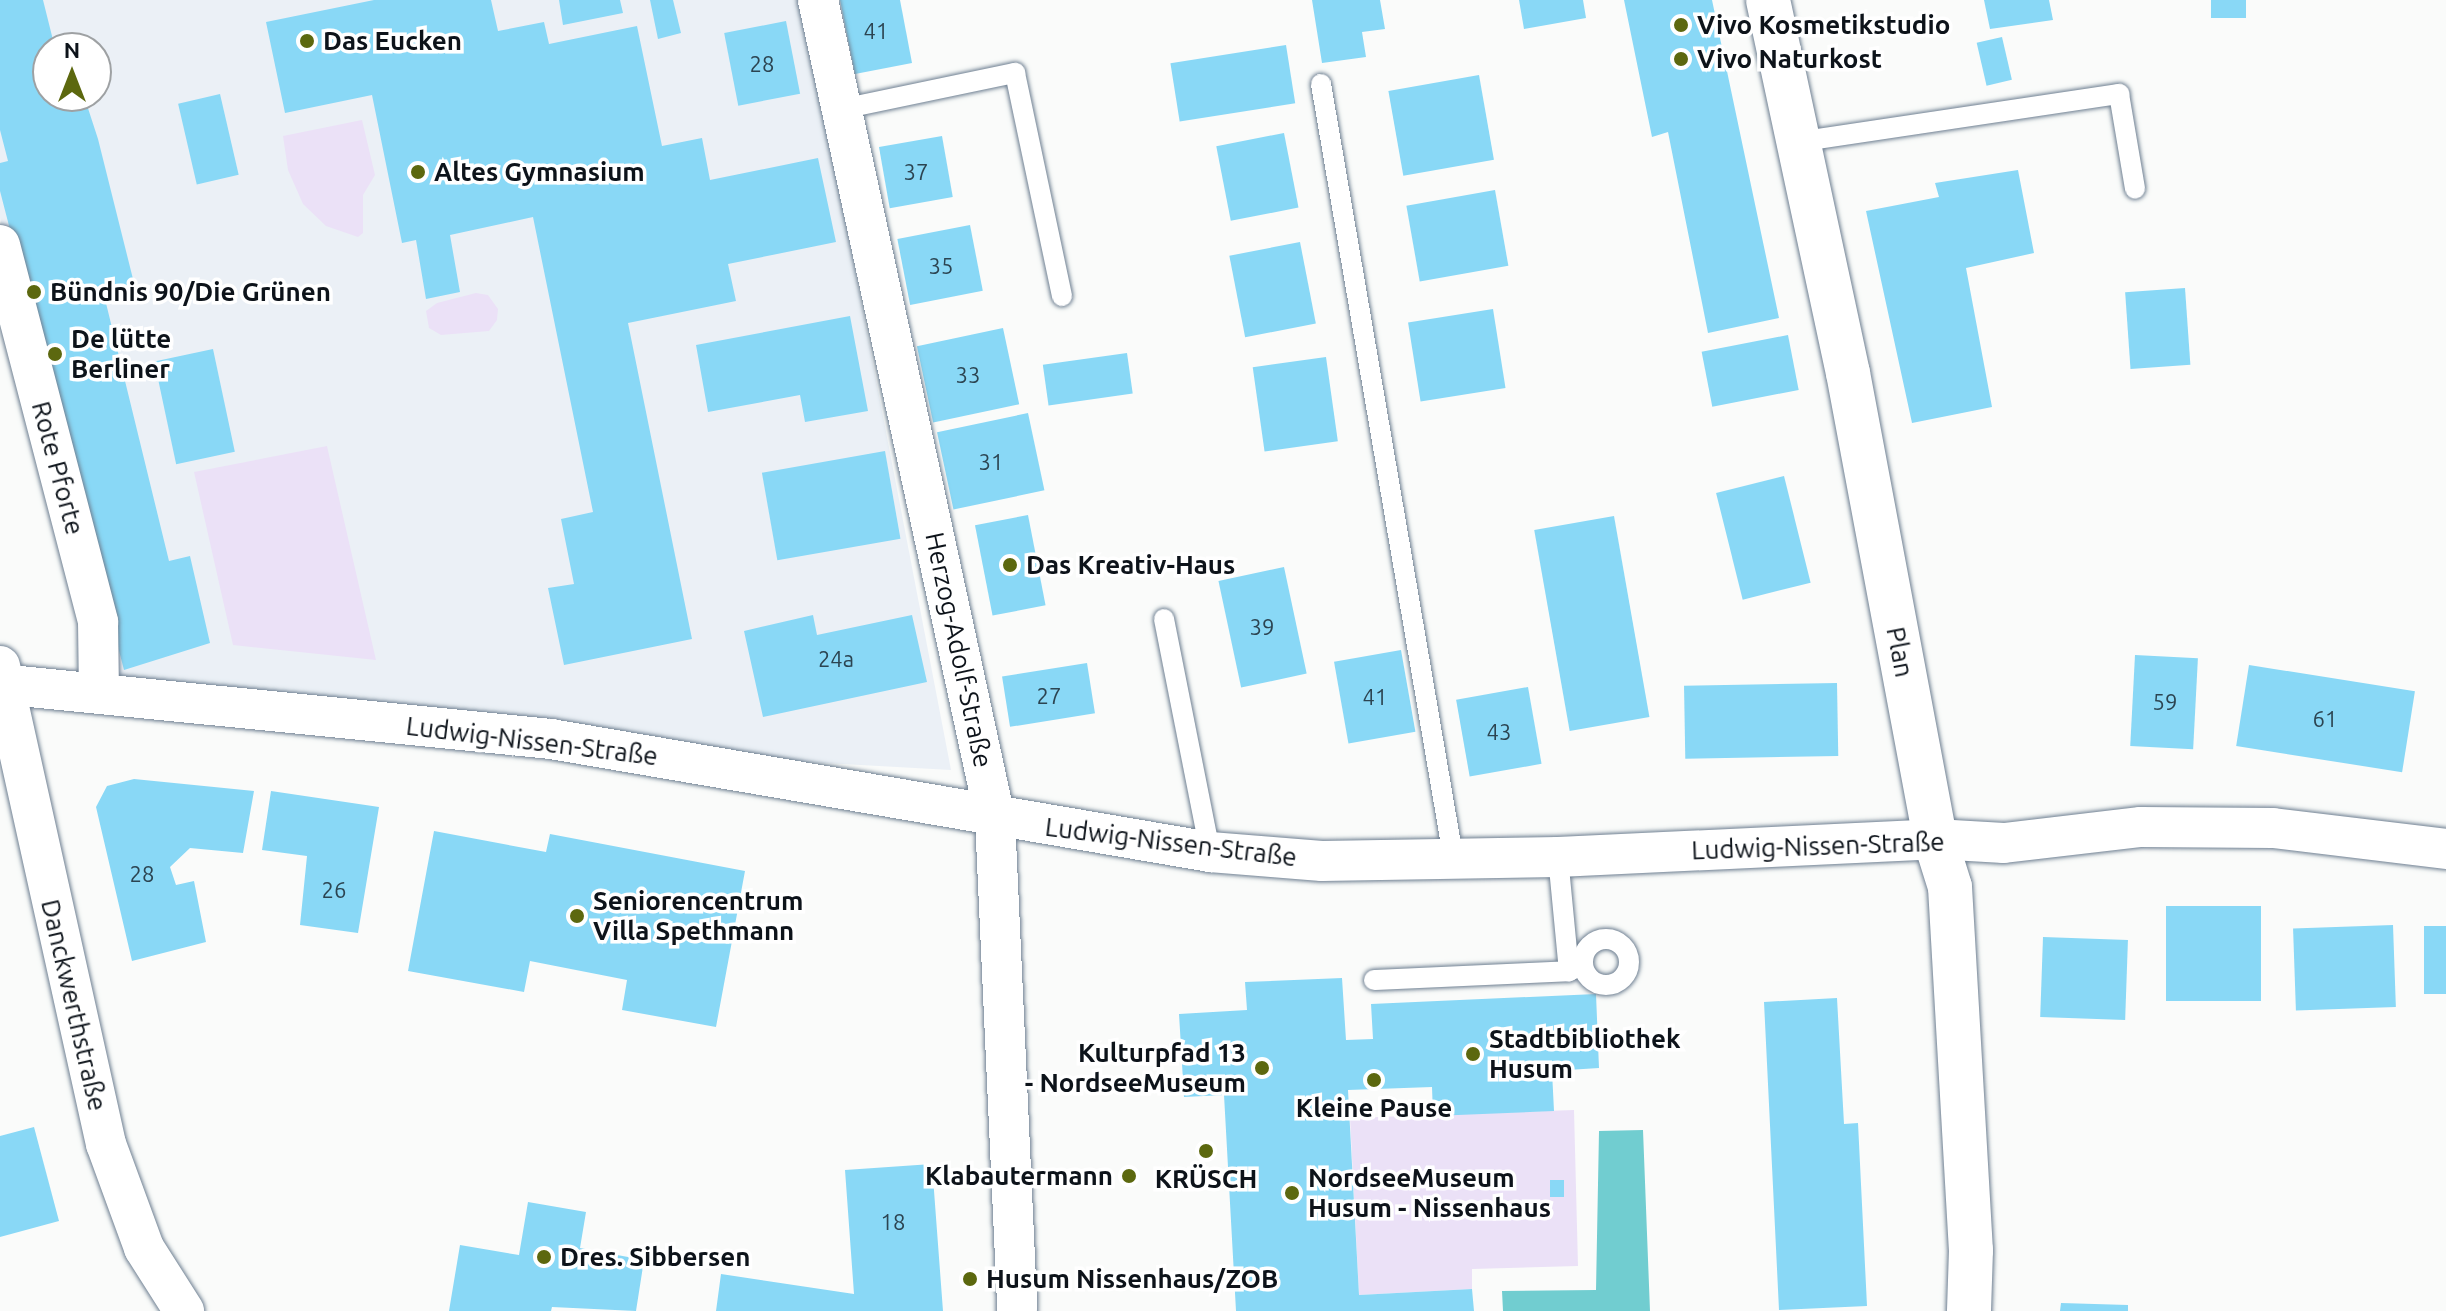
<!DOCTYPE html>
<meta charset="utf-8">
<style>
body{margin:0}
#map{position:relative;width:2446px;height:1311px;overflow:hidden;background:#fafbfa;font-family:Ubuntu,sans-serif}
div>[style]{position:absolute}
.built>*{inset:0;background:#ebf0f6}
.green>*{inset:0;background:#ebe1f7}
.water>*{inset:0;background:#71cdd0}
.building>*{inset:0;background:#89d8f6;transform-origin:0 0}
.roads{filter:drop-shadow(0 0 2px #6f8092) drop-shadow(0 0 2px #6f8092)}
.service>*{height:20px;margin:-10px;padding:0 10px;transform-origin:10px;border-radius:10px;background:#fff}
.service>.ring{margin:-10px;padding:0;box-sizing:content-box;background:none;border:20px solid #fff;border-radius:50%}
.minor>*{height:40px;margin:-20px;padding:0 20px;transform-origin:20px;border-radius:20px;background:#fff}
.secondary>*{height:44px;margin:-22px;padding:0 22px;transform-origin:22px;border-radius:22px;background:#fff}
.dots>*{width:22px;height:22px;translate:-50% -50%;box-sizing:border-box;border:4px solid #fff;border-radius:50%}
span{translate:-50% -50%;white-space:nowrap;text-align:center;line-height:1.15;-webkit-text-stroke:7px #fff;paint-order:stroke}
.number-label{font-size:22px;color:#2c4451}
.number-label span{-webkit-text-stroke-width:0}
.poi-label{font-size:26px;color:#0d131a;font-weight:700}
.left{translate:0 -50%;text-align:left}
.right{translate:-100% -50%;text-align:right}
.street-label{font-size:26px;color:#0d131a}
.north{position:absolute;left:32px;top:32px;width:80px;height:80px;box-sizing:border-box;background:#fff;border:2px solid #9ea1a3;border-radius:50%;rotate:0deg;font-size:22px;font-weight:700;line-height:32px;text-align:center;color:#0d131a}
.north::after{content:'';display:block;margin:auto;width:28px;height:36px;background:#5c680f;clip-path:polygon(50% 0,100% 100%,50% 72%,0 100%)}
</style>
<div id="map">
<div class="built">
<i style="clip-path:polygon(evenodd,0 0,803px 0,951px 770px,716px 757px,110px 685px,105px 622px,0 218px,0 0,48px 48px,96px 48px,96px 96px,48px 96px,48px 48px)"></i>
</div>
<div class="green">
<i style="clip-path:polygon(362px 120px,375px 175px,363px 195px,363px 233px,358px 237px,326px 226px,303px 204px,288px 170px,283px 136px)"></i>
<i style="clip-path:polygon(476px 293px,488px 295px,498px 309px,497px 320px,489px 331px,441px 335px,429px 328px,426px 311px,437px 303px)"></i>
<i style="clip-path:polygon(327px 446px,376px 660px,233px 645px,194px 472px)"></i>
<i style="clip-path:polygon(1574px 1110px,1578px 1266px,1472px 1269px,1472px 1289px,1359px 1295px,1350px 1118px)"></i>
</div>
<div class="water">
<i style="clip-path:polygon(1643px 1130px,1650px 1311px,1503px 1311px,1502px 1291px,1596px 1290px,1599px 1131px)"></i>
</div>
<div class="building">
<i style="clip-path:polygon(0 0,43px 0,54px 44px,67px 40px,70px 48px,48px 48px,48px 96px,84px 96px,98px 139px,136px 291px,105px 299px,169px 561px,190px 556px,210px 643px,124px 670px,0 191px,0 163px,8px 161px,0 130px)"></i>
<i style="clip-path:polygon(374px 0,491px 0,498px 31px,544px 22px,549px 44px,637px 26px,662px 146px,702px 138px,710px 180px,818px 158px,836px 242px,728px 264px,736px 301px,628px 323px,692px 639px,564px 665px,548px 588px,574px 584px,561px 519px,593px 512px,533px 217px,450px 235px,460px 292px,426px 299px,416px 240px,402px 243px,372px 95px,285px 113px,266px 22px)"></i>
<i style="clip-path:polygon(559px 0,620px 0,623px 13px,563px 25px)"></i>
<i style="clip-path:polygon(650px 0,673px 0,681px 33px,658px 39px)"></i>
<i style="clip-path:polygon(840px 0,900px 0,912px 63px,855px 74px)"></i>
<i style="clip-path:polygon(1312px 0,1380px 0,1385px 29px,1362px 32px,1366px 57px,1322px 63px)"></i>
<i style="clip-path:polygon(1519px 0,1583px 0,1586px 18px,1524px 29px)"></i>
<i style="clip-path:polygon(1624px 0,1712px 0,1779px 318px,1708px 333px,1668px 132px,1652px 137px)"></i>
<i style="clip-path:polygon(1984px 0,2049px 0,2053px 20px,1990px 29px)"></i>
<i style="left:2211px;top:0;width:35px;height:18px"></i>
<i style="left:786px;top:21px;width:74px;height:63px;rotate:79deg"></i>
<i style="left:2002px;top:37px;width:44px;height:26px;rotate:77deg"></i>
<i style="left:1286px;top:45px;width:59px;height:117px;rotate:81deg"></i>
<i style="left:1479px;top:75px;width:86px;height:92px;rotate:80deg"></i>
<i style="left:220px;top:94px;width:83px;height:43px;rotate:77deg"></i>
<i style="left:1284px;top:133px;width:76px;height:69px;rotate:79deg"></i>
<i style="left:942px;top:136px;width:62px;height:64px;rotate:80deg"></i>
<i style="clip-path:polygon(2018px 170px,2034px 253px,1966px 268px,1992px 407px,1912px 423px,1866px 211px,1939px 197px,1935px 183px)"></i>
<i style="left:1495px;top:190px;width:77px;height:90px;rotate:80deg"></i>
<i style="left:970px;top:225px;width:67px;height:74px;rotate:79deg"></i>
<i style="left:1300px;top:242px;width:83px;height:72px;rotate:79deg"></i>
<i style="left:2185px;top:288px;width:77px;height:60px;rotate:86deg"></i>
<i style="left:1493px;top:309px;width:80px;height:86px;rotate:81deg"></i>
<i style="clip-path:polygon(850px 316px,868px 411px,805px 422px,800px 395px,708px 412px,696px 345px)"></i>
<i style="left:1003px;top:328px;width:78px;height:88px;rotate:78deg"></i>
<i style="left:1788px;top:335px;width:56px;height:88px;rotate:79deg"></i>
<i style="left:213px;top:349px;width:105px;height:60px;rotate:78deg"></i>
<i style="left:1127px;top:353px;width:41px;height:85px;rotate:82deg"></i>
<i style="left:1326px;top:357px;width:85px;height:74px;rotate:82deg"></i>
<i style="left:1028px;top:413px;width:79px;height:93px;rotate:78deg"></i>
<i style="left:885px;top:451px;width:89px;height:125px;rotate:80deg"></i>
<i style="left:1784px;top:476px;width:110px;height:70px;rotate:76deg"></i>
<i style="left:1028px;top:515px;width:92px;height:54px;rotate:79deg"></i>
<i style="left:1614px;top:516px;width:204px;height:81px;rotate:80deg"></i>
<i style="left:1284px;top:567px;width:109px;height:67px;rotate:78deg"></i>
<i style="clip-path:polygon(813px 615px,817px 635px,912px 615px,927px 682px,763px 717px,744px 631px)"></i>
<i style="left:1401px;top:650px;width:83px;height:68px;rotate:80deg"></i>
<i style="left:2135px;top:655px;width:63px;height:91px;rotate:3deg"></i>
<i style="left:1087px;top:663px;width:51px;height:86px;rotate:81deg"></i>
<i style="left:2249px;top:665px;width:168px;height:82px;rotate:9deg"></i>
<i style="left:1837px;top:683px;width:73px;height:153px;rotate:89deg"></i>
<i style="left:1528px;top:687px;width:78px;height:73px;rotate:80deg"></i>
<i style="clip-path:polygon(134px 779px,254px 791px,243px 853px,190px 848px,170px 867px,176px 885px,194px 881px,206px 942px,132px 961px,96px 807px,107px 786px)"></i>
<i style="clip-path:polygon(271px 791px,379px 807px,358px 933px,300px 925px,307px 856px,262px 850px)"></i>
<i style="clip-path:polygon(434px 831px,546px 852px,550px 834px,745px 871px,716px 1027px,622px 1010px,627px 980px,530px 961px,524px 992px,408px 971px)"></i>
<i style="left:2166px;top:906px;width:95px;height:95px"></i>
<i style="left:2393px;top:925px;width:82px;height:100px;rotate:88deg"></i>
<i style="left:2424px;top:926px;width:22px;height:68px"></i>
<i style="left:2043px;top:937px;width:85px;height:80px;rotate:2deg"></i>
<i style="clip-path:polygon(1342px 978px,1346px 1040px,1373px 1039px,1371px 1004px,1596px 994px,1599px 1068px,1552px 1071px,1554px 1111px,1433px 1116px,1432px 1087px,1348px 1090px,1359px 1295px,1472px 1289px,1474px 1311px,1236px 1311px,1224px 1095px,1184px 1097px,1179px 1014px,1247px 1010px,1245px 982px)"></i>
<i style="clip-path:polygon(1837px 998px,1844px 1124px,1858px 1123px,1867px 1306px,1779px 1310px,1764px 1002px)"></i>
<i style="clip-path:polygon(34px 1127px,59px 1221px,0 1237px,0 1136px)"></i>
<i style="clip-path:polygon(932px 1164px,943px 1311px,716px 1311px,721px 1274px,854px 1294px,845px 1170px)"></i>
<i style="left:1550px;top:1180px;width:14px;height:17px"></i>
<i style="clip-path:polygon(528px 1202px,586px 1212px,580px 1248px,644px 1260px,636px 1311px,552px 1307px,551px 1311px,449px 1311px,460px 1245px,519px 1255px)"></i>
<i style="clip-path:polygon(2061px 1303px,2128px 1305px,2128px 1311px,2060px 1311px)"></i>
</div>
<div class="roads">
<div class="service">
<i style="left:1321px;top:84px;width:783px;rotate:80.3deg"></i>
<i style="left:842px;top:109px;width:177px;rotate:-11.8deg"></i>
<i style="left:1015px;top:73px;width:228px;rotate:78.1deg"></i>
<i style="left:1798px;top:142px;width:325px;rotate:-8.5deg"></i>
<i style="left:2119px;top:94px;width:96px;rotate:80.4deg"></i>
<i style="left:1164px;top:619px;width:237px;rotate:78.8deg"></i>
<i style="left:1558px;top:857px;width:115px;rotate:84.5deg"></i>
<i style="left:1569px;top:971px;width:14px;rotate:-25deg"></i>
<i class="ring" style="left:1583px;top:939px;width:26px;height:26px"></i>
<i style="left:1374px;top:980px;width:195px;rotate:-2.6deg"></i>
</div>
<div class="minor">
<i style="left:818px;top:0;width:837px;rotate:77.79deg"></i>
<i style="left:995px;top:818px;width:493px;rotate:87.4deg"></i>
<i style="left:0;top:245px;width:390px;rotate:75.4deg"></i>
<i style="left:98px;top:622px;width:71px;rotate:89.2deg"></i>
<i style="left:0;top:666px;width:490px;rotate:77.5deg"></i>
<i style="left:106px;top:1144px;width:111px;rotate:69.9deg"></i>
<i style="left:144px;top:1248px;width:75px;rotate:57.6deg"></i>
<i style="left:0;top:684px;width:554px;rotate:5.7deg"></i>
<i style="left:551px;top:739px;width:669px;rotate:9.73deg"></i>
<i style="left:1210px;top:852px;width:112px;rotate:4.6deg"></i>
<i style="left:1322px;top:861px;width:236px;rotate:-1deg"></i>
<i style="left:1558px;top:857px;width:377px;rotate:-2.7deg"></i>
<i style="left:1935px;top:839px;width:69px;rotate:3.3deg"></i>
<i style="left:2004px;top:843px;width:138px;rotate:-6.7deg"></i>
<i style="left:2141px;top:827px;width:132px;rotate:0.4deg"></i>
<i style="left:2273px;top:828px;width:174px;rotate:6.9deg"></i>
</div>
<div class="secondary">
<i style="left:1768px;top:0;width:381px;rotate:77.9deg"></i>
<i style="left:1848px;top:373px;width:474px;rotate:79.4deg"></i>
<i style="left:1935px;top:839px;width:50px;rotate:72.6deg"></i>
<i style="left:1950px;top:887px;width:364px;rotate:86.7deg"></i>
<i style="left:1971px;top:1250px;width:61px;rotate:91.9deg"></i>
</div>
</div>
<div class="dots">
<i style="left:1681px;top:25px;background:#5c680f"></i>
<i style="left:307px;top:41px;background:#5c680f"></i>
<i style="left:1681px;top:59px;background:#5c680f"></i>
<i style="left:418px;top:172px;background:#5c680f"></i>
<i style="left:34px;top:292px;background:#5c680f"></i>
<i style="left:55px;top:354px;background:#5c680f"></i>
<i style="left:1010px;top:565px;background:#5c680f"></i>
<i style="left:577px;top:916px;background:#5c680f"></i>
<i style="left:1473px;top:1054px;background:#5c680f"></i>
<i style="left:1262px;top:1068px;background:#5c680f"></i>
<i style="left:1374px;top:1080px;background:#5c680f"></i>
<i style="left:1206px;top:1151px;background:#5c680f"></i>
<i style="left:1129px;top:1176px;background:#5c680f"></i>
<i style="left:1292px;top:1193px;background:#5c680f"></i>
<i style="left:544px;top:1257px;background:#5c680f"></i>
<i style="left:970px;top:1279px;background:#5c680f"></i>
</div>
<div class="number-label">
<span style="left:876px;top:31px">41</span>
<span style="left:762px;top:64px">28</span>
<span style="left:916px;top:172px">37</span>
<span style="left:941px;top:266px">35</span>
<span style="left:968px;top:375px">33</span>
<span style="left:991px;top:462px">31</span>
<span style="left:1262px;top:627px">39</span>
<span style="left:836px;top:659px">24a</span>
<span style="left:1049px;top:696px">27</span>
<span style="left:1375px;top:697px">41</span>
<span style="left:2165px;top:702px">59</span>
<span style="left:2325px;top:719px">61</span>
<span style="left:1499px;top:732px">43</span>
<span style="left:142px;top:874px">28</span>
<span style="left:334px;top:890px">26</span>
<span style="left:893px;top:1222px">18</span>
</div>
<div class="poi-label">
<span class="left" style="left:1697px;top:25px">Vivo Kosmetikstudio</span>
<span class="left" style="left:323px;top:41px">Das Eucken</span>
<span class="left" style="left:1697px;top:59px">Vivo Naturkost</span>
<span class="left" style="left:434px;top:172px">Altes Gymnasium</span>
<span class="left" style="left:50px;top:292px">Bündnis 90/Die Grünen</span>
<span class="left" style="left:71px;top:354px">De lütte<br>Berliner</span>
<span class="left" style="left:1026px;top:565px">Das Kreativ-Haus</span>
<span class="left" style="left:593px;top:916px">Seniorencentrum<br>Villa Spethmann</span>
<span class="left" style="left:1489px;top:1054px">Stadtbibliothek<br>Husum</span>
<span class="right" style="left:1246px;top:1068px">Kulturpfad 13<br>- NordseeMuseum</span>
<span style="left:1374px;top:1108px">Kleine Pause</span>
<span class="right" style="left:1113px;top:1176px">Klabautermann</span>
<span class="left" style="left:1308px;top:1193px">NordseeMuseum<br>Husum - Nissenhaus</span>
<span style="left:1206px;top:1179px">KRÜSCH</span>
<span class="left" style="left:560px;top:1257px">Dres. Sibbersen</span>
<span class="left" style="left:986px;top:1279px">Husum Nissenhaus/ZOB</span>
</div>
<div class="street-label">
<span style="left:58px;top:468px;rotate:75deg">Rote Pforte</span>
<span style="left:959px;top:650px;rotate:78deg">Herzog-Adolf-Straße</span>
<span style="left:1900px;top:652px;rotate:79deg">Plan</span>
<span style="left:532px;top:741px;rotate:7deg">Ludwig-Nissen-Straße</span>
<span style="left:1171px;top:842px;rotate:7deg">Ludwig-Nissen-Straße</span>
<span style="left:1818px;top:846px;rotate:-2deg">Ludwig-Nissen-Straße</span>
<span style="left:74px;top:1005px;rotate:77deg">Danckwerthstraße</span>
</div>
<div class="north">N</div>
</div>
